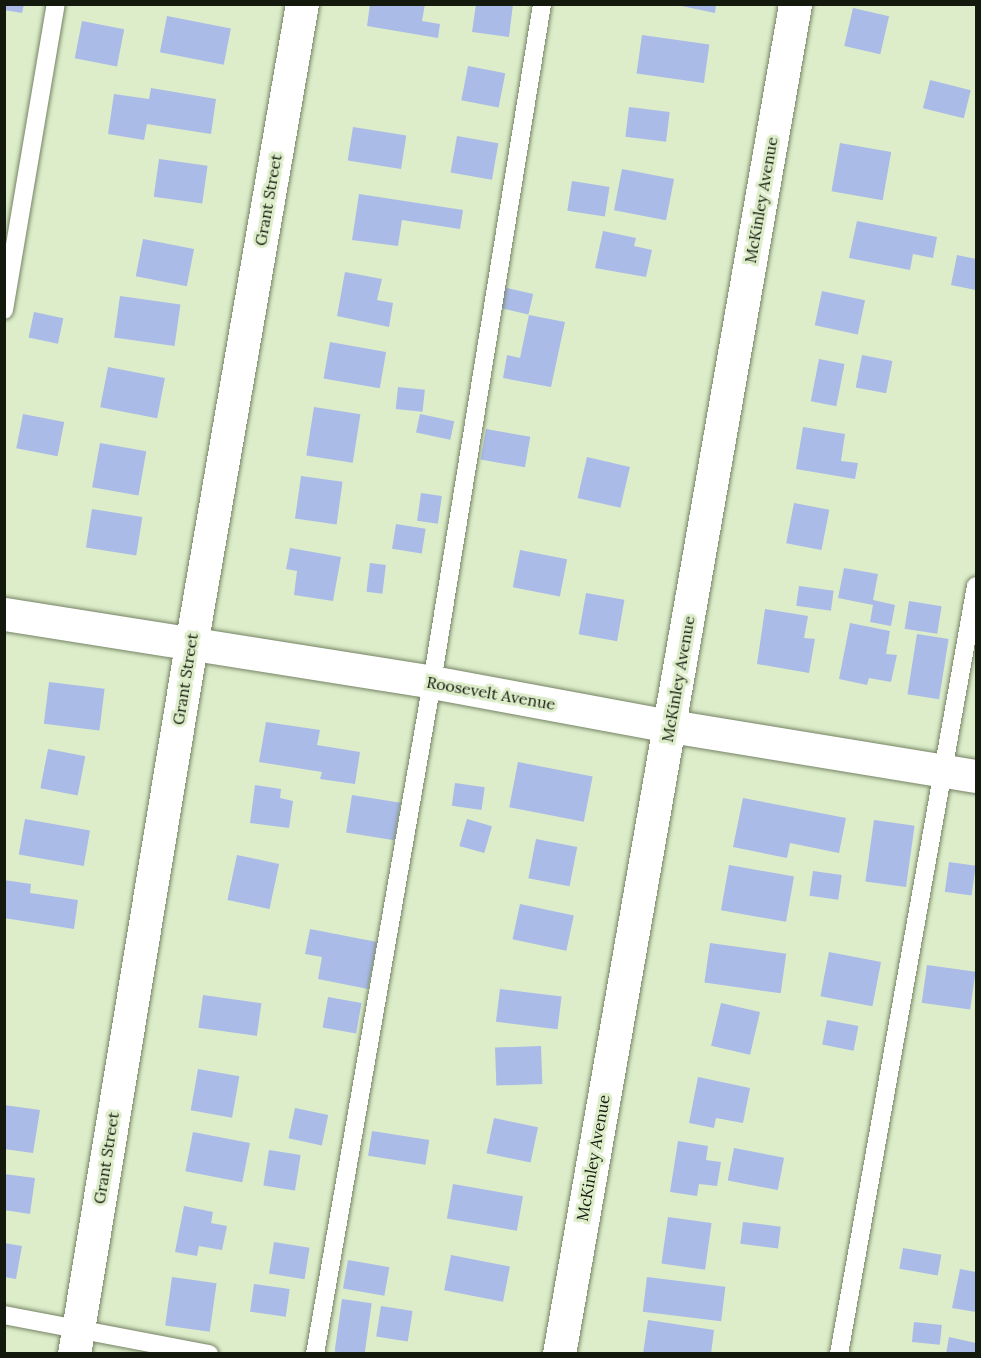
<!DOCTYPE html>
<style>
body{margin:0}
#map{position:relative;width:981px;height:1358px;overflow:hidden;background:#ddedca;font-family:Lora,serif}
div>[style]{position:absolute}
.building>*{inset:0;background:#aabbe8;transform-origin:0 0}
.roads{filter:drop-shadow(0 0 2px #758364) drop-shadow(0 0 2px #758364)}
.lane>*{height:18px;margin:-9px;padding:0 9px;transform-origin:9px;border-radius:9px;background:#fff}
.street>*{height:33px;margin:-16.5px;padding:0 16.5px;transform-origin:16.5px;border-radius:16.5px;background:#fff}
.secondary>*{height:33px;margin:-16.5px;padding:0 16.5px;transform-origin:16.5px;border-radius:16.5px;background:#fff}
span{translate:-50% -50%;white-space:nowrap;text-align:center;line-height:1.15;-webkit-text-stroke:6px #ddedca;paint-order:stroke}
.street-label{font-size:16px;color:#13190c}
.frame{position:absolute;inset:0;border:6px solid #13190c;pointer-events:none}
</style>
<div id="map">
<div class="building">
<i style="clip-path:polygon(4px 4px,24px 4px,22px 13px,4px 10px)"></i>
<i style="clip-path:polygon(370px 4px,425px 4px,422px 21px,440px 24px,438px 38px,367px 26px)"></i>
<i style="clip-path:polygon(476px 4px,513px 4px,509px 37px,472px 32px)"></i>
<i style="clip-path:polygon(672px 4px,716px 4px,715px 13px)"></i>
<i style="left:853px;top:8px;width:37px;height:39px;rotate:13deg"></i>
<i style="left:167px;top:16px;width:65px;height:37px;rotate:11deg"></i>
<i style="left:82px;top:21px;width:43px;height:38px;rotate:11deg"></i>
<i style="left:642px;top:35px;width:68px;height:39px;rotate:8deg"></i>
<i style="left:468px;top:66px;width:38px;height:35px;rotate:11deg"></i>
<i style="left:930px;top:80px;width:42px;height:29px;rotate:14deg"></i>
<i style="clip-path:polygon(151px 88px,216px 99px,211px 134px,147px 124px,144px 140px,108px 134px,114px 94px,149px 99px)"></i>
<i style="left:629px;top:107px;width:41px;height:30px;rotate:7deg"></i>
<i style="left:353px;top:127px;width:54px;height:34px;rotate:9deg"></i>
<i style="left:457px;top:136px;width:42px;height:37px;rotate:10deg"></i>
<i style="left:840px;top:143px;width:52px;height:49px;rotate:10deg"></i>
<i style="left:159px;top:159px;width:49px;height:38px;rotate:8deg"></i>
<i style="left:622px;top:169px;width:53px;height:42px;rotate:11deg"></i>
<i style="left:572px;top:181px;width:38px;height:30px;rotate:9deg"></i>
<i style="clip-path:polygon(359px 194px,463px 210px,460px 229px,402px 220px,398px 246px,352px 240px)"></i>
<i style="clip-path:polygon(857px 221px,937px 237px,933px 258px,913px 254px,910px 270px,849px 258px)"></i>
<i style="clip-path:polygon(603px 231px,636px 238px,634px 246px,652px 250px,646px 277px,595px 268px)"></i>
<i style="left:143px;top:239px;width:52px;height:38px;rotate:11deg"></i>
<i style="clip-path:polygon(957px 255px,976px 259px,976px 290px,951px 285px)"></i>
<i style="clip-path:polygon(345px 272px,382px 279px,377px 300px,393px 303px,389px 327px,337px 316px)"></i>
<i style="left:503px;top:287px;width:31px;height:21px;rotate:13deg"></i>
<i style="left:822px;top:291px;width:44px;height:35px;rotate:12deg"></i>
<i style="left:120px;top:296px;width:61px;height:42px;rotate:8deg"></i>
<i style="left:34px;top:312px;width:30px;height:26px;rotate:12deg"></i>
<i style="clip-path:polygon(529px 315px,565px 322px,551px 387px,503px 378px,507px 355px,520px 358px)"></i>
<i style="left:330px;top:342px;width:57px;height:37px;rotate:10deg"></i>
<i style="left:862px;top:355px;width:31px;height:33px;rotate:11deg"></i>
<i style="left:819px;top:359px;width:26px;height:43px;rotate:11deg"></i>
<i style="left:108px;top:367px;width:58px;height:41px;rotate:11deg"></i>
<i style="left:398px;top:387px;width:27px;height:22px;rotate:6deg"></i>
<i style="left:314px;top:407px;width:47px;height:49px;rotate:9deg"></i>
<i style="left:23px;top:414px;width:42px;height:35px;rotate:11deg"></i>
<i style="left:420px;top:414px;width:35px;height:19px;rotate:12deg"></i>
<i style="clip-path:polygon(803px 427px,845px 434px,841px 461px,858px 463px,855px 479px,796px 469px)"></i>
<i style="left:486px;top:429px;width:45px;height:31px;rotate:10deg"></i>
<i style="left:100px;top:443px;width:47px;height:45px;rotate:10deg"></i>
<i style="left:587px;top:457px;width:44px;height:42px;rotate:13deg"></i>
<i style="left:301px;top:476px;width:42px;height:43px;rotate:8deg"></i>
<i style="left:421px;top:493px;width:21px;height:28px;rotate:8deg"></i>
<i style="left:794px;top:503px;width:36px;height:41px;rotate:11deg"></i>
<i style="left:92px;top:509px;width:51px;height:39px;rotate:9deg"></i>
<i style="left:396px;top:524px;width:30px;height:25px;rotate:9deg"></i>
<i style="clip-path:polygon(290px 548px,341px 557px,333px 601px,294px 595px,297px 571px,286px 569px)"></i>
<i style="left:520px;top:550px;width:48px;height:38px;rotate:11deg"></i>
<i style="left:370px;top:563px;width:16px;height:29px;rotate:7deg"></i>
<i style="clip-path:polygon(844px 568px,878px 574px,873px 600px,895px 605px,891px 626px,870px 622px,873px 605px,838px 598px)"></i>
<i style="left:799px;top:586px;width:35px;height:20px;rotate:8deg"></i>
<i style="left:586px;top:593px;width:39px;height:42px;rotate:10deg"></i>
<i style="left:909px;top:601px;width:33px;height:28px;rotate:9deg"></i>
<i style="clip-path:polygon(765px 609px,808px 616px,804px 638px,815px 639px,809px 673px,757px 664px)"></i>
<i style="clip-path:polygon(850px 623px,890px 631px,886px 654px,897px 655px,891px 682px,869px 678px,867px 685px,839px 679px)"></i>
<i style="left:917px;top:634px;width:32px;height:61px;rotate:9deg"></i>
<i style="left:49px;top:682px;width:56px;height:42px;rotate:7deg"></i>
<i style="clip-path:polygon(266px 722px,320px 730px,317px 745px,360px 752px,355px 784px,320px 779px,322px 772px,259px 762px)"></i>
<i style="left:48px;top:749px;width:38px;height:40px;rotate:11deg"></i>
<i style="left:518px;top:762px;width:76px;height:46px;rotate:11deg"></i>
<i style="left:455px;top:783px;width:30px;height:23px;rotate:8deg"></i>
<i style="clip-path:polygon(255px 785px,281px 789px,280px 798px,293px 801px,289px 828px,250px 823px)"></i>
<i style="left:352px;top:795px;width:49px;height:38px;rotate:9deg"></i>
<i style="clip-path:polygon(743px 798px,846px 818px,839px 853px,790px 843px,787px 858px,733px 847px)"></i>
<i style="left:25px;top:819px;width:66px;height:36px;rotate:10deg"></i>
<i style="left:467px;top:819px;width:26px;height:28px;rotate:16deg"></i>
<i style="left:874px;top:820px;width:41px;height:62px;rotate:8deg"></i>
<i style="left:536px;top:839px;width:42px;height:40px;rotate:11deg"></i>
<i style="left:237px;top:855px;width:43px;height:46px;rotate:12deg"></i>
<i style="left:949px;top:862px;width:27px;height:30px;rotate:8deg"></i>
<i style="left:729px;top:865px;width:66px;height:46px;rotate:10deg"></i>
<i style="left:813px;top:871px;width:29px;height:25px;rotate:8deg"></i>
<i style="clip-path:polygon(4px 880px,31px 884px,30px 893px,78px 900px,74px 929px,4px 918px)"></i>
<i style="left:520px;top:904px;width:55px;height:36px;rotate:12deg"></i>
<i style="clip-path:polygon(310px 929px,377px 942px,368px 989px,318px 979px,322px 957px,305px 954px)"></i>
<i style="left:710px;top:943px;width:77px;height:40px;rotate:8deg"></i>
<i style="left:829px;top:952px;width:53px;height:45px;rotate:11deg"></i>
<i style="left:927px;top:965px;width:49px;height:38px;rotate:8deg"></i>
<i style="left:500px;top:989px;width:62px;height:33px;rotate:7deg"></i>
<i style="left:203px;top:995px;width:59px;height:33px;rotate:8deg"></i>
<i style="left:328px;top:997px;width:34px;height:31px;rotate:10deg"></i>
<i style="left:721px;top:1003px;width:40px;height:44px;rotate:13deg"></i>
<i style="left:827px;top:1020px;width:32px;height:25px;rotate:11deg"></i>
<i style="left:541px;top:1046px;width:38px;height:46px;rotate:88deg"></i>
<i style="left:198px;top:1069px;width:42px;height:42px;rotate:10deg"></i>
<i style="clip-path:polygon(698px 1077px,750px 1088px,743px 1123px,716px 1118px,714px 1128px,689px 1123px)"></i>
<i style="clip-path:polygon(4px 1105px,40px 1110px,33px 1153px,4px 1149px)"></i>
<i style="left:295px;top:1108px;width:34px;height:31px;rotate:12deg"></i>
<i style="left:494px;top:1118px;width:45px;height:36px;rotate:12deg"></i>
<i style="left:372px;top:1131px;width:58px;height:25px;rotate:9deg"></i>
<i style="left:193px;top:1132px;width:58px;height:40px;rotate:11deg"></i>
<i style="clip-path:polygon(678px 1141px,708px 1146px,706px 1160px,721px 1162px,717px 1186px,699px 1184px,697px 1196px,670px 1192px)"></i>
<i style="left:734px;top:1148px;width:51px;height:33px;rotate:11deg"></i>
<i style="left:269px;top:1150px;width:32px;height:36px;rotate:9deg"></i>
<i style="clip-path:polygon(4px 1174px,35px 1178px,30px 1214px,4px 1210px)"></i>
<i style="left:453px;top:1184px;width:71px;height:35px;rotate:10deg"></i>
<i style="clip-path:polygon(184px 1206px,213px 1212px,211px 1223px,227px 1226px,222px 1250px,199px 1246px,197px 1256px,175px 1252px)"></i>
<i style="left:668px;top:1217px;width:44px;height:47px;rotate:8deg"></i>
<i style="left:743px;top:1222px;width:38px;height:22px;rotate:7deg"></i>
<i style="left:274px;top:1242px;width:36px;height:32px;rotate:9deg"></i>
<i style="clip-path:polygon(4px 1243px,22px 1246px,16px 1279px,4px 1277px)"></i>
<i style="left:903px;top:1248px;width:39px;height:21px;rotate:10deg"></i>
<i style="left:451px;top:1255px;width:60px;height:36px;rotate:11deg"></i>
<i style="left:348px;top:1260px;width:42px;height:29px;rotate:10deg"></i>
<i style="clip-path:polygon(960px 1269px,976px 1272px,976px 1312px,952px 1308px)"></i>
<i style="left:172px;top:1277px;width:45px;height:49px;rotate:8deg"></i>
<i style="left:647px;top:1277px;width:79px;height:35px;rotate:7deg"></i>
<i style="left:254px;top:1284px;width:36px;height:28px;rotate:8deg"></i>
<i style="left:342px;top:1299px;width:30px;height:53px;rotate:8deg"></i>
<i style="left:381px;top:1306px;width:32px;height:31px;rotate:9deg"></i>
<i style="clip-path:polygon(648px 1320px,714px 1330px,711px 1354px,643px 1354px)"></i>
<i style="left:914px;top:1322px;width:28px;height:20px;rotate:6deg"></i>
<i style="clip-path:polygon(949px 1337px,976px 1343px,976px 1354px,946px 1354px)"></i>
</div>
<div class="roads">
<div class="lane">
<i style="left:4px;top:310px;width:310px;rotate:-80.4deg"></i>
<i style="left:4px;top:1315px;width:209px;rotate:10.8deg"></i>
<i style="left:315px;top:1354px;width:682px;rotate:-80.12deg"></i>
<i style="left:432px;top:682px;width:687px;rotate:-80.78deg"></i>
<i style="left:839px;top:1354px;width:780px;rotate:-79.89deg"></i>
</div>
<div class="street">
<i style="left:4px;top:614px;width:433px;rotate:9deg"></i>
<i style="left:432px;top:682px;width:242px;rotate:10.5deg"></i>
<i style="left:670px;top:726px;width:310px;rotate:9.3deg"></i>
<i style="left:74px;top:1354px;width:719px;rotate:-80.63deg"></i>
<i style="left:191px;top:645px;width:651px;rotate:-80.18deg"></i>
</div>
<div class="secondary">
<i style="left:559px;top:1354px;width:1370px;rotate:-80.08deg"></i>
</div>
</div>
<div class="street-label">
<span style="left:268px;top:200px;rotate:-80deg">Grant Street</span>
<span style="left:761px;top:200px;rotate:-80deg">McKinley Avenue</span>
<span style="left:185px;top:679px;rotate:-81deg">Grant Street</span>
<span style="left:678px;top:679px;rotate:-80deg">McKinley Avenue</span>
<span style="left:491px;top:693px;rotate:10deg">Roosevelt Avenue</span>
<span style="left:106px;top:1158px;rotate:-81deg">Grant Street</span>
<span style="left:593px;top:1158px;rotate:-80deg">McKinley Avenue</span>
</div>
<div class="frame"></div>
</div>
